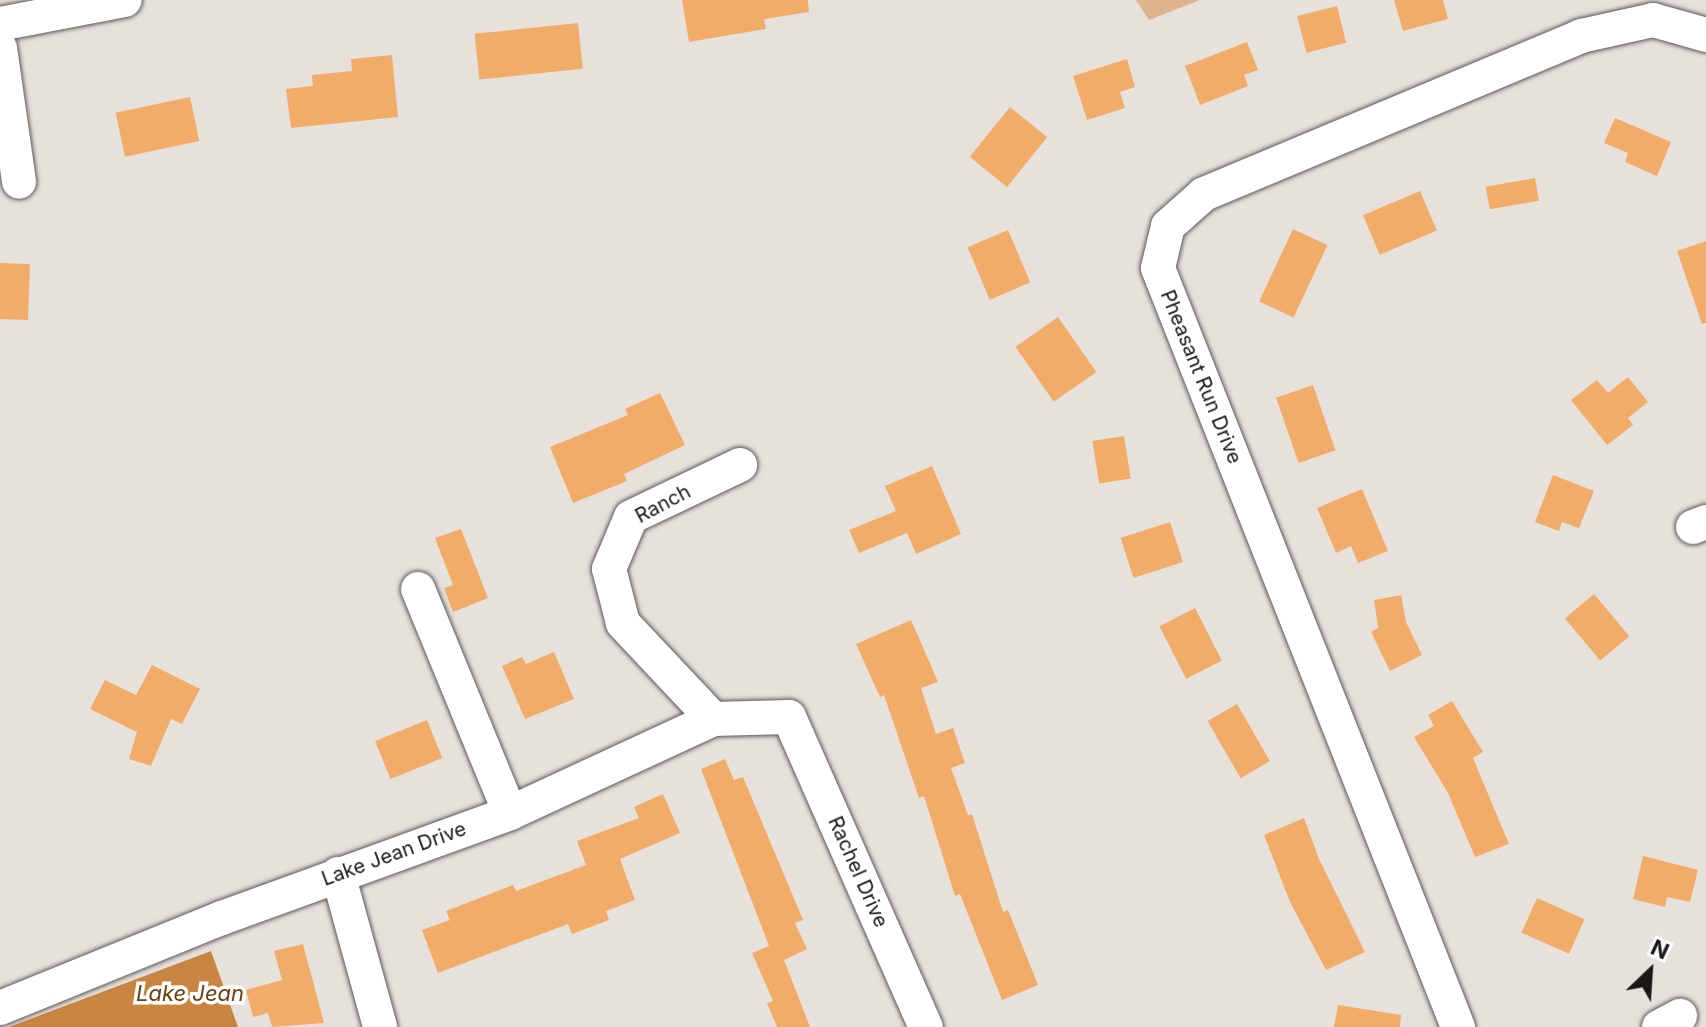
<!DOCTYPE html>
<style>
body{margin:0}
#map{position:relative;width:1706px;height:1027px;overflow:hidden;background:#e7e1dc;font-family:Inter,sans-serif}
div>[style]{position:absolute}
.green>*{inset:0;background:#dfb48d}
.water>*{inset:0;background:#c88542}
.building>*{inset:0;background:#f2ac6a;transform-origin:0 0}
.roads{filter:drop-shadow(0 0 2px #5d5955) drop-shadow(0 0 2px #5d5955)}
.minor>*{height:34px;margin:-17px;padding:0 17px;transform-origin:17px;border-radius:17px;background:#fff}
span{translate:-50% -50%;white-space:nowrap;text-align:center;line-height:1.15;-webkit-text-stroke:7px #fff;paint-order:stroke}
.street-label{font-size:20px;color:#191816}
.water-label{font-size:22px;color:#6b3e0a;font-style:italic}
.north{position:absolute;left:1610px;top:931px;width:80px;height:80px;-webkit-text-stroke:6px #fff;paint-order:stroke;rotate:25deg;font-size:22px;font-weight:700;line-height:32px;text-align:center;color:#191816}
.north::after{content:'';display:block;margin:auto;width:28px;height:36px;background:#191816;clip-path:polygon(50% 0,100% 100%,50% 72%,0 100%)}
</style>
<div id="map">
<div class="green">
<i style="clip-path:polygon(1136px 0,1200px 0,1149px 20px)"></i>
</div>
<div class="water">
<i style="clip-path:polygon(211px 951px,238px 1027px,9px 1027px)"></i>
</div>
<div class="building">
<i style="clip-path:polygon(682px 0,808px 0,809px 12px,764px 19px,766px 29px,689px 42px)"></i>
<i style="clip-path:polygon(1394px 0,1443px 0,1448px 19px,1403px 31px)"></i>
<i style="left:1337px;top:6px;width:38px;height:41px;rotate:76deg"></i>
<i style="left:578px;top:23px;width:46px;height:104px;rotate:84deg"></i>
<i style="clip-path:polygon(1247px 42px,1258px 70px,1244px 75px,1248px 86px,1200px 105px,1185px 66px)"></i>
<i style="clip-path:polygon(392px 55px,398px 117px,291px 128px,286px 89px,313px 86px,312px 75px,352px 71px,351px 59px)"></i>
<i style="clip-path:polygon(1127px 59px,1135px 87px,1120px 92px,1125px 108px,1087px 120px,1073px 76px)"></i>
<i style="left:190px;top:97px;width:45px;height:76px;rotate:78deg"></i>
<i style="left:1010px;top:107px;width:48px;height:64px;rotate:39deg"></i>
<i style="clip-path:polygon(1615px 118px,1671px 142px,1657px 176px,1625px 162px,1628px 153px,1604px 143px)"></i>
<i style="left:1535px;top:178px;width:23px;height:50px;rotate:80deg"></i>
<i style="left:1420px;top:191px;width:43px;height:62px;rotate:67deg"></i>
<i style="left:1293px;top:229px;width:38px;height:80px;rotate:25deg"></i>
<i style="left:1008px;top:230px;width:57px;height:44px;rotate:67deg"></i>
<i style="clip-path:polygon(1706px 241px,1706px 323px,1702px 324px,1677px 251px)"></i>
<i style="left:0;top:263px;width:30px;height:56px;rotate:2deg"></i>
<i style="left:1058px;top:317px;width:67px;height:52px;rotate:55deg"></i>
<i style="clip-path:polygon(1628px 377px,1648px 402px,1628px 418px,1633px 425px,1607px 445px,1571px 400px,1597px 380px,1608px 393px)"></i>
<i style="left:1313px;top:385px;width:69px;height:39px;rotate:71deg"></i>
<i style="clip-path:polygon(660px 393px,685px 445px,624px 474px,627px 481px,573px 503px,550px 447px,628px 415px,625px 409px)"></i>
<i style="left:1124px;top:436px;width:43px;height:32px;rotate:81deg"></i>
<i style="clip-path:polygon(932px 466px,961px 534px,916px 554px,907px 533px,859px 553px,849px 530px,896px 511px,885px 486px)"></i>
<i style="clip-path:polygon(1553px 475px,1594px 491px,1579px 528px,1562px 522px,1559px 531px,1535px 522px)"></i>
<i style="clip-path:polygon(1362px 489px,1388px 551px,1358px 563px,1351px 546px,1336px 553px,1317px 508px)"></i>
<i style="left:1170px;top:522px;width:42px;height:52px;rotate:72deg"></i>
<i style="clip-path:polygon(461px 529px,488px 598px,453px 612px,444px 588px,453px 585px,435px 538px)"></i>
<i style="left:1594px;top:594px;width:55px;height:38px;rotate:50deg"></i>
<i style="clip-path:polygon(1401px 595px,1406px 622px,1422px 655px,1390px 671px,1371px 632px,1378px 628px,1374px 600px)"></i>
<i style="left:1195px;top:608px;width:59px;height:40px;rotate:63deg"></i>
<i style="clip-path:polygon(911px 620px,938px 682px,921px 688px,936px 734px,953px 728px,965px 763px,951px 768px,968px 815px,972px 814px,1003px 912px,1008px 910px,1038px 985px,1002px 1000px,960px 894px,955px 896px,924px 796px,919px 798px,884px 695px,880px 697px,856px 644px)"></i>
<i style="clip-path:polygon(554px 652px,574px 699px,525px 719px,502px 666px,522px 657px,526px 664px)"></i>
<i style="clip-path:polygon(152px 665px,200px 689px,182px 724px,171px 719px,151px 766px,129px 759px,137px 732px,90px 709px,105px 680px,136px 695px)"></i>
<i style="clip-path:polygon(1452px 701px,1483px 752px,1473px 758px,1509px 844px,1475px 857px,1448px 793px,1414px 737px,1434px 726px,1428px 715px)"></i>
<i style="left:1237px;top:704px;width:66px;height:34px;rotate:60deg"></i>
<i style="left:427px;top:720px;width:41px;height:56px;rotate:68deg"></i>
<i style="clip-path:polygon(725px 759px,734px 780px,743px 777px,803px 920px,795px 923px,807px 949px,784px 960px,810px 1027px,777px 1027px,767px 1003px,773px 1001px,752px 953px,769px 946px,701px 769px)"></i>
<i style="clip-path:polygon(663px 794px,680px 833px,620px 859px,635px 900px,606px 911px,609px 920px,572px 934px,568px 924px,438px 973px,422px 930px,450px 920px,446px 911px,513px 885px,516px 891px,586px 865px,577px 841px,639px 818px,634px 807px)"></i>
<i style="clip-path:polygon(1304px 818px,1319px 859px,1365px 952px,1326px 970px,1290px 902px,1264px 835px)"></i>
<i style="clip-path:polygon(1643px 856px,1698px 870px,1690px 902px,1667px 897px,1665px 907px,1633px 899px)"></i>
<i style="left:1537px;top:898px;width:52px;height:38px;rotate:24deg"></i>
<i style="clip-path:polygon(303px 944px,324px 1023px,272px 1027px,268px 1013px,253px 1017px,246px 990px,282px 980px,274px 951px)"></i>
<i style="clip-path:polygon(1338px 1005px,1401px 1015px,1400px 1027px,1334px 1027px)"></i>
</div>
<div class="roads">
<div class="minor">
<i style="left:0;top:24px;width:127px;rotate:-10.9deg"></i>
<i style="left:0;top:48px;width:135px;rotate:81.9deg"></i>
<i style="left:1693px;top:527px;width:14px;rotate:-21deg"></i>
<i style="left:418px;top:589px;width:242px;rotate:67.7deg"></i>
<i style="left:713px;top:719px;width:132px;rotate:-133.2deg"></i>
<i style="left:623px;top:623px;width:56px;rotate:-104.5deg"></i>
<i style="left:609px;top:569px;width:56px;rotate:-67.1deg"></i>
<i style="left:631px;top:517px;width:121px;rotate:-25.5deg"></i>
<i style="left:338px;top:874px;width:159px;rotate:74.6deg"></i>
<i style="left:0;top:1008px;width:240px;rotate:-22.1deg"></i>
<i style="left:222px;top:918px;width:307px;rotate:-20deg"></i>
<i style="left:510px;top:813px;width:224px;rotate:-24.8deg"></i>
<i style="left:713px;top:719px;width:76px;rotate:-1.5deg"></i>
<i style="left:789px;top:717px;width:339px;rotate:66.2deg"></i>
<i style="left:1458px;top:1027px;width:816px;rotate:-111.57deg"></i>
<i style="left:1158px;top:268px;width:43px;rotate:-76.6deg"></i>
<i style="left:1168px;top:226px;width:48px;rotate:-41.6deg"></i>
<i style="left:1204px;top:194px;width:409px;rotate:-22.7deg"></i>
<i style="left:1581px;top:36px;width:74px;rotate:-12.5deg"></i>
<i style="left:1653px;top:20px;width:55px;rotate:15.8deg"></i>
<i style="left:1659px;top:1027px;width:24px;rotate:-28deg"></i>
</div>
</div>
<div class="street-label">
<span style="left:1201px;top:377px;rotate:68deg">Pheasant Run Drive</span>
<span style="left:663px;top:504px;rotate:-28deg">Ranch</span>
<span style="left:394px;top:854px;rotate:-20deg">Lake Jean Drive</span>
<span style="left:858px;top:872px;rotate:66deg">Rachel Drive</span>
</div>
<div class="water-label">
<span style="left:190px;top:994px">Lake Jean</span>
</div>
<div class="north">N</div>
</div>
